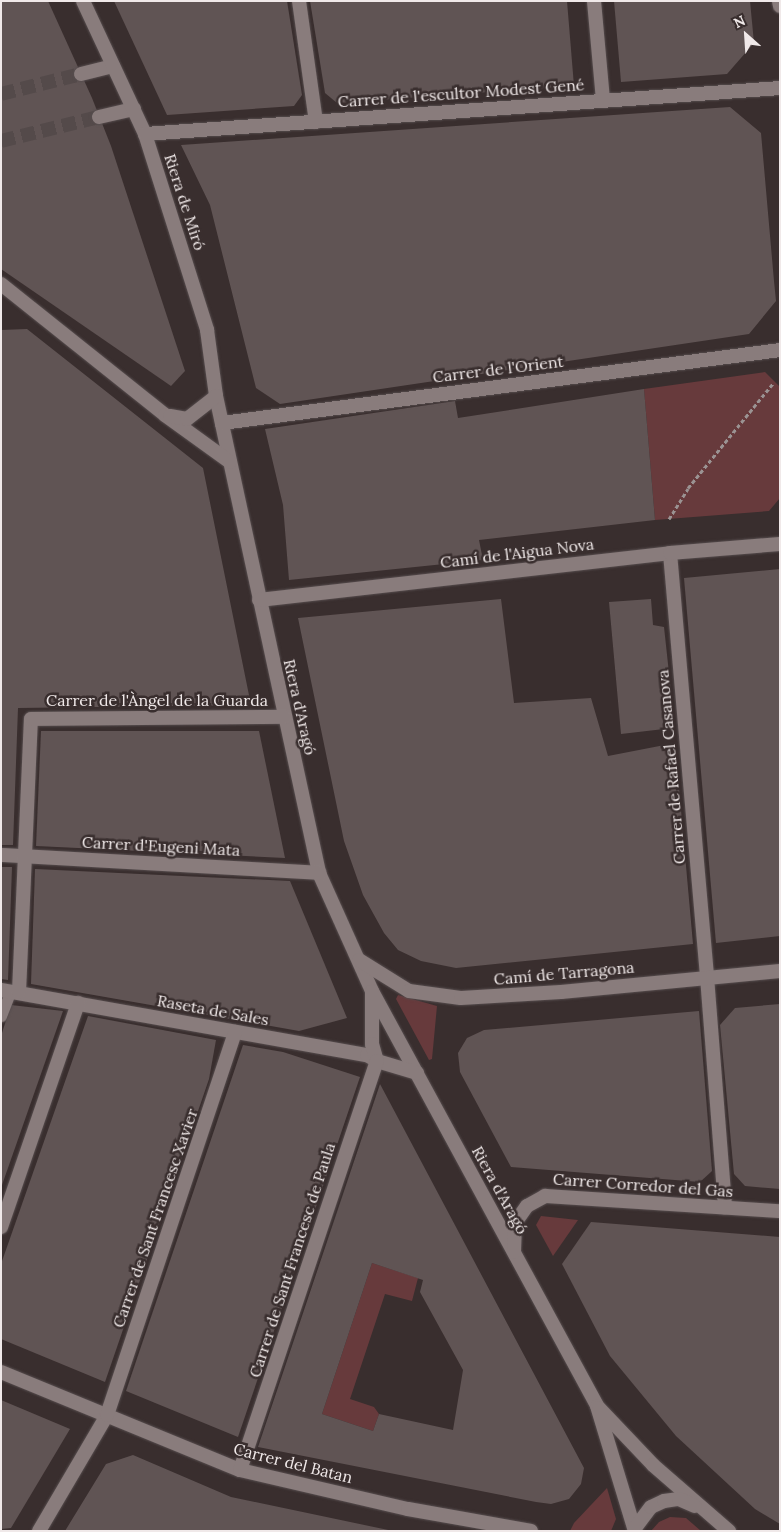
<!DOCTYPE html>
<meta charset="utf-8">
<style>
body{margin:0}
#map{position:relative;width:781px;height:1532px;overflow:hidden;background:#392e2e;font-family:Lora,serif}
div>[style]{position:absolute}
.green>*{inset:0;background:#673a3c}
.building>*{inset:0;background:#605454}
.pedestrian-tunnel>*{height:14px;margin-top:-7px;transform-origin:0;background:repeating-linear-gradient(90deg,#544a4a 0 14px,transparent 0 21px)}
.path>*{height:3px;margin-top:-1.5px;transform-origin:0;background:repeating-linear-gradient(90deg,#9b9393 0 4px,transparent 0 6.5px)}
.roads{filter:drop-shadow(0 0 1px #564d4e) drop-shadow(0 0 1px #564d4e)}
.service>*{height:11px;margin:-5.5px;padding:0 5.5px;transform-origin:5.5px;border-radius:5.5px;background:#897c7c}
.pedestrian>*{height:14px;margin:-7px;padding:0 7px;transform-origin:7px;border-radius:7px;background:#897c7c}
.minor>*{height:14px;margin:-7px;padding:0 7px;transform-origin:7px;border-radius:7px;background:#897c7c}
span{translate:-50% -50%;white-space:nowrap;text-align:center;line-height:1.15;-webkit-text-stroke:5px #392e2e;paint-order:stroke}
.street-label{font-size:16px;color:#f0e9e9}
.frame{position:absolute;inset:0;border:2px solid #f0e9e9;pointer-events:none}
.north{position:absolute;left:721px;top:10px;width:50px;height:50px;-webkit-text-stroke:4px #392e2e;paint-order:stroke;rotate:334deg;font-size:14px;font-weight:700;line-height:20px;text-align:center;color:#f0e9e9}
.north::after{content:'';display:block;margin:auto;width:18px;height:22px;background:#f0e9e9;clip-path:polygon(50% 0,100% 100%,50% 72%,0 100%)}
</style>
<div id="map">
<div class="green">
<i style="clip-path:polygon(765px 372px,780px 387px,780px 498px,769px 511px,655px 520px,644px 389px)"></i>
<i style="clip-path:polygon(398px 995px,437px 1006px,432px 1059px,429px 1060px,396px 999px)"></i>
<i style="clip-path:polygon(541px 1216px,578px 1220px,553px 1256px,536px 1225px)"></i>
<i style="clip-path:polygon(372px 1263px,418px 1278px,412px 1301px,385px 1294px,350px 1399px,374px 1407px,379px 1414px,373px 1431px,322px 1414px)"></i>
<i style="clip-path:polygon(607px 1488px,616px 1519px,611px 1531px,570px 1531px,574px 1523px)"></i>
<i style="clip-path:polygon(670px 1517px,686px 1518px,701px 1531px,651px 1531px,659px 1522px)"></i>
</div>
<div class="building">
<i style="clip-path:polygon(1px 1px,48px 1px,92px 98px,111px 146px,185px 371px,171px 386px,1px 269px)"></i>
<i style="clip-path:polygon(114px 1px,287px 1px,302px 95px,294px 106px,167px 115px)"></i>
<i style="clip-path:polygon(310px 1px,567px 1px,574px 86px,337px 103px,325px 93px)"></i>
<i style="clip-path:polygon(614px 1px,750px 1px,754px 43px,727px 74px,621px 82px)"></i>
<i style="clip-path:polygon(730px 107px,761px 133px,774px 281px,776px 301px,749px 334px,280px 404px,256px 388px,210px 205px,181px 145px)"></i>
<i style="clip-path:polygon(27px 329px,203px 468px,251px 705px,18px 708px,13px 845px,1px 845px,1px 330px)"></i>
<i style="clip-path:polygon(644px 389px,655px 520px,479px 540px,483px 560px,289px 580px,283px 505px,265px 429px,455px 401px,458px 418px)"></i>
<i style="clip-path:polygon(780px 569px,780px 936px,716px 943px,684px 578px)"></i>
<i style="clip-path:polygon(501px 599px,514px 703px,591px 698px,608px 756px,675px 743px,693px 944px,456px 968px,421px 961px,398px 950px,384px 933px,363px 895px,344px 841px,298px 618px)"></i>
<i style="clip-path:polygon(651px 599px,653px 625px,664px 627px,672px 701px,661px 702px,664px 729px,621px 734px,609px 602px)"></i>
<i style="clip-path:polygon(41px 731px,259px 731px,285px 858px,36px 846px)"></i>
<i style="clip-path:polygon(1px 867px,12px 867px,8px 980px,1px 979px)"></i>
<i style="clip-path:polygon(35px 869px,290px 881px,347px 1018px,299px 1031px,31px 984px)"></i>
<i style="clip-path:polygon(780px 1004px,780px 1189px,745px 1186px,734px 1174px,720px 1025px,735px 1008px)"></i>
<i style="clip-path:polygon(11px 1005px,63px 1011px,2px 1185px,1px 1036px)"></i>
<i style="clip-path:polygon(699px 1011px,712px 1171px,700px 1182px,511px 1167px,460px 1072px,458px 1053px,467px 1038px,484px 1030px)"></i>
<i style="clip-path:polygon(88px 1016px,216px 1040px,209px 1079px,105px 1382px,1px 1339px,1px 1264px)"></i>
<i style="clip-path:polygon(243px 1045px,283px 1052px,360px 1077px,238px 1437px,126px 1391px)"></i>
<i style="clip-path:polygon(evenodd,380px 1084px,584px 1468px,581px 1484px,569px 1499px,551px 1504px,536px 1502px,258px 1447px,380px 1084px,372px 1263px,423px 1280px,420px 1292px,463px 1370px,453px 1430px,379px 1414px,373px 1431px,322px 1414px,372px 1263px)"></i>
<i style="clip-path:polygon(591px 1222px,780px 1237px,780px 1524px,755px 1509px,676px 1436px,610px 1356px,562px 1264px)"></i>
<i style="clip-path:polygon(1px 1400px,70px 1429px,11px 1528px,1px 1529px)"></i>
<i style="clip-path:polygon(133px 1455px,231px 1497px,393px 1531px,65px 1531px,106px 1464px)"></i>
</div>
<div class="pedestrian-tunnel">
<i style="left:1px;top:94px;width:82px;rotate:-14deg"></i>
<i style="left:1px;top:141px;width:101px;rotate:-13.8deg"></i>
</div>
<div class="path">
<i style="left:669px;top:519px;width:36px;rotate:-58deg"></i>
<i style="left:688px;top:488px;width:136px;rotate:-50.9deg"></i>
</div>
<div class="roads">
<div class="service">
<i style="left:1px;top:1016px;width:26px;rotate:-69deg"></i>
</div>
<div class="pedestrian">
<i style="left:81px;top:74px;width:33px;rotate:-14deg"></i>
<i style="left:99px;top:117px;width:36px;rotate:-13deg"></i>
<i style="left:707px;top:977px;width:231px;rotate:85.5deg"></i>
</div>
<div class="minor">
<i style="left:83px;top:1px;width:147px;rotate:65deg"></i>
<i style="left:145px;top:134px;width:206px;rotate:72.4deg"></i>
<i style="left:207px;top:330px;width:67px;rotate:82.2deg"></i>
<i style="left:216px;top:396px;width:488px;rotate:77.8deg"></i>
<i style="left:319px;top:873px;width:129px;rotate:65.8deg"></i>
<i style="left:372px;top:991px;width:472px;rotate:61.5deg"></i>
<i style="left:597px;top:1406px;width:131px;rotate:73.1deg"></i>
<i style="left:299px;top:1px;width:122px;rotate:82deg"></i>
<i style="left:594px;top:1px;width:99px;rotate:84.8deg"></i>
<i style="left:779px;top:1px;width:5px;rotate:79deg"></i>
<i style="left:145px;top:134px;width:637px;rotate:-4.14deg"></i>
<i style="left:1px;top:284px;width:210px;rotate:38.6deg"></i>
<i style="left:165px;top:415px;width:80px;rotate:35.9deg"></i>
<i style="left:170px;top:416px;width:17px;rotate:10deg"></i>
<i style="left:187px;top:419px;width:37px;rotate:-38deg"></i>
<i style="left:222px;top:423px;width:563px;rotate:-7.45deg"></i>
<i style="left:670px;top:553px;width:426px;rotate:85deg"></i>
<i style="left:259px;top:600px;width:414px;rotate:-6.5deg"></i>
<i style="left:670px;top:553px;width:110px;rotate:-4.7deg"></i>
<i style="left:1px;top:855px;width:319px;rotate:3.2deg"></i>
<i style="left:359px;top:960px;width:59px;rotate:31.8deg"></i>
<i style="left:409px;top:991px;width:52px;rotate:7.7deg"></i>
<i style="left:461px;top:998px;width:100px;rotate:-3.4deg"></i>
<i style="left:561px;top:992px;width:220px;rotate:-5.5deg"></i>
<i style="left:1px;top:990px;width:372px;rotate:10.1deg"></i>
<i style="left:367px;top:1055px;width:12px;rotate:31deg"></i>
<i style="left:377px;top:1061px;width:42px;rotate:16.7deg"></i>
<i style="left:19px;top:992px;width:273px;rotate:-87.5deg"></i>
<i style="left:31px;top:719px;width:253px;rotate:-0.5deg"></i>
<i style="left:372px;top:992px;width:52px;rotate:90deg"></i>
<i style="left:372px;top:1044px;width:18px;rotate:74deg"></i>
<i style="left:1px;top:1227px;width:237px;rotate:-71deg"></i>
<i style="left:514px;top:1252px;width:29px;rotate:-88deg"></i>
<i style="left:515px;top:1223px;width:21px;rotate:-55deg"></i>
<i style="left:527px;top:1206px;width:21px;rotate:-29deg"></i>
<i style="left:545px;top:1196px;width:235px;rotate:3.7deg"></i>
<i style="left:1px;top:1372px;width:258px;rotate:22.3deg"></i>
<i style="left:240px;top:1470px;width:172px;rotate:13.1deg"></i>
<i style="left:408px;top:1509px;width:125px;rotate:10.1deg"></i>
<i style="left:599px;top:1408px;width:79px;rotate:46.5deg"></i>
<i style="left:653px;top:1465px;width:101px;rotate:41deg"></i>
<i style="left:240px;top:1470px;width:431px;rotate:-71.5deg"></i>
<i style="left:635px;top:1528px;width:26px;rotate:-53deg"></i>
<i style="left:651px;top:1507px;width:14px;rotate:-25deg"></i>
<i style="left:664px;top:1501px;width:15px;rotate:-8deg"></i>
<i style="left:679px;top:1499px;width:17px;rotate:24deg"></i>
<i style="left:39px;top:1531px;width:134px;rotate:-59.6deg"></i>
<i style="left:107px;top:1415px;width:404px;rotate:-71.5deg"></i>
</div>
</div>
<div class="street-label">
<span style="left:461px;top:93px;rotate:-4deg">Carrer de l'escultor Modest Gené</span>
<span style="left:185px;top:202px;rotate:72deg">Riera de Miró</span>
<span style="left:498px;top:369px;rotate:-7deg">Carrer de l'Orient</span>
<span style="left:517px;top:553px;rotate:-7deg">Camí de l'Aigua Nova</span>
<span style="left:157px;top:700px">Carrer de l'Àngel de la Guarda</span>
<span style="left:300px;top:707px;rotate:77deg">Riera d'Aragó</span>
<span style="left:671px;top:767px;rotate:-95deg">Carrer de Rafael Casanova</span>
<span style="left:161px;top:846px;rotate:3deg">Carrer d'Eugeni Mata</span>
<span style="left:564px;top:973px;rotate:-5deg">Camí de Tarragona</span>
<span style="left:213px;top:1010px;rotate:10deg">Raseta de Sales</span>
<span style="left:643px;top:1185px;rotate:4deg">Carrer Corredor del Gas</span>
<span style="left:500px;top:1190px;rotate:61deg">Riera d'Aragó</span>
<span style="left:155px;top:1218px;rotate:-71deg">Carrer de Sant Francesc Xavier</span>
<span style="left:292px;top:1260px;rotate:-72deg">Carrer de Sant Francesc de Paula</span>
<span style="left:293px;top:1463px;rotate:14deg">Carrer del Batan</span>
</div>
<div class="frame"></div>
<div class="north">N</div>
</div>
